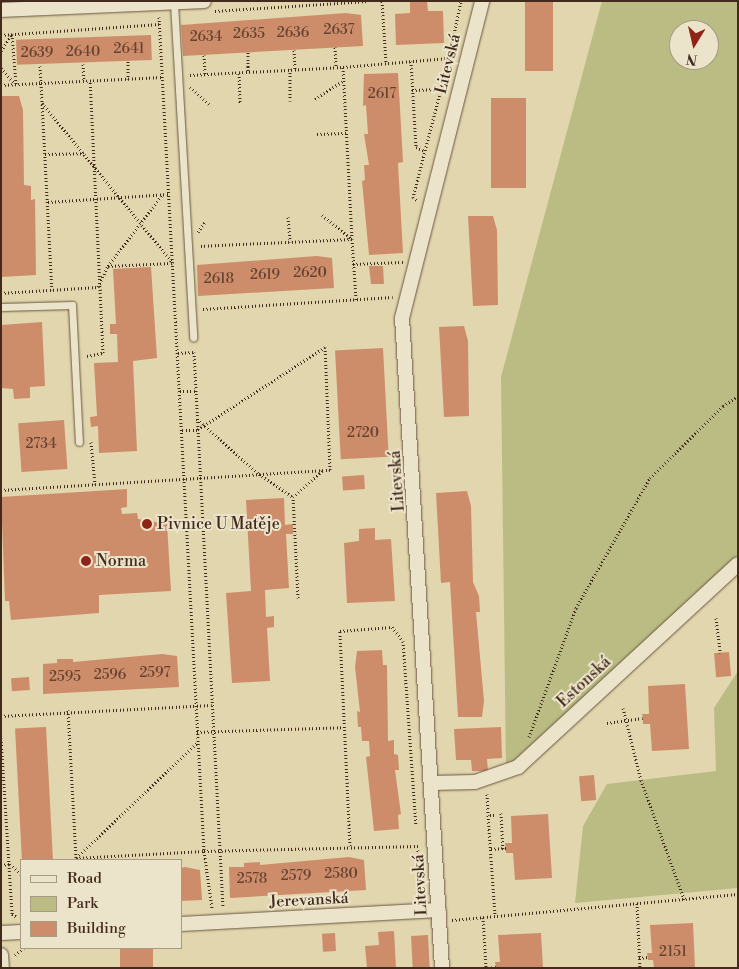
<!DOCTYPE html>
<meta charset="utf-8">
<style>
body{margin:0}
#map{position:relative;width:739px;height:969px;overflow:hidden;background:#e1d6ad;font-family:"Libre Bodoni",serif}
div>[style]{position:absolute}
.green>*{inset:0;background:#babc84}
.building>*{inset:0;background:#ce8d6a;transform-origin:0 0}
.path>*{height:3px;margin-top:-1.5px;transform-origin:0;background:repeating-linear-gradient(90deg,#422a1c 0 1px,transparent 0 3.5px)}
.roads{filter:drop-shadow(0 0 1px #6a5540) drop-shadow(0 0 1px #6a5540)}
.lane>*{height:7px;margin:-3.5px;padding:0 3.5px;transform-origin:3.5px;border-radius:3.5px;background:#ece4ca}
.street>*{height:14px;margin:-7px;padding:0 7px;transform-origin:7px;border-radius:7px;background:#ece4ca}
.dots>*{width:14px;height:14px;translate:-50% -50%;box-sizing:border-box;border:2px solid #ece4ca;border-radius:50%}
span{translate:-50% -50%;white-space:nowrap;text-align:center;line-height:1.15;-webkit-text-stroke:4px #ece4ca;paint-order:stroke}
.number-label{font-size:14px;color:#654330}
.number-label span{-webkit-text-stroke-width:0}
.street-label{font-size:16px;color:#422a1c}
.poi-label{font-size:16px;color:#422a1c}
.left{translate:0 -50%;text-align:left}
.frame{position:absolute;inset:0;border:2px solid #422a1c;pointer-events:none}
.legend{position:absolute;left:20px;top:859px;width:162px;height:90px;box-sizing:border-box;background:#ece4ca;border:1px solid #a89a84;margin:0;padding:6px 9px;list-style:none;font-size:15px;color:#422a1c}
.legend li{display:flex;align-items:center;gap:10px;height:25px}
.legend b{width:25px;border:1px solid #a89a84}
.north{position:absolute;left:669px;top:20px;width:50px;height:50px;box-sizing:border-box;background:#ece4ca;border:1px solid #a89a84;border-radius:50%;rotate:189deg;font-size:14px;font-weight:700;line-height:20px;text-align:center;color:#422a1c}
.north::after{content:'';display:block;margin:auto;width:18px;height:22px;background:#8f2418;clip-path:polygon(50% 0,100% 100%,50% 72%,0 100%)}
</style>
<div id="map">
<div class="green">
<i style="clip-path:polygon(evenodd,602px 1px,738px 1px,738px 555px,506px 768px,501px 377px,602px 1px,679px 30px,709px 30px,709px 60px,679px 60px,679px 30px)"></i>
<i style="clip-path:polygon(738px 671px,738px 888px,575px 903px,583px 826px,607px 784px,716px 771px,714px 708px)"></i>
</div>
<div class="building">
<i style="clip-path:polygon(410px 1px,427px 1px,428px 11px,443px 11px,444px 43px,396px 45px,395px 14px,410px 13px)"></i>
<i style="left:525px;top:1px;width:28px;height:70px"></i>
<i style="clip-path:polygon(346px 13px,361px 15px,363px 46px,183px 56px,181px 25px)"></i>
<i style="left:151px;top:35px;width:25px;height:135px;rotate:88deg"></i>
<i style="clip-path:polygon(398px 73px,403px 162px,398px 163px,403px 253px,369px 255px,362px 181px,365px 180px,364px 165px,369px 165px,364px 134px,368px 134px,366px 105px,363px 106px,364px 74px)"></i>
<i style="clip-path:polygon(1px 96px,19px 96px,23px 110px,24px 185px,31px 186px,31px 200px,35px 199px,36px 275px,1px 277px)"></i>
<i style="left:491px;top:98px;width:35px;height:90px"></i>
<i style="clip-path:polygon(468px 216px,493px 216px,497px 230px,498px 305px,473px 306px)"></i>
<i style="clip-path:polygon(317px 256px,332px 258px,334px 288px,198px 296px,197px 265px)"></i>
<i style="clip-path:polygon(369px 266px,383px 266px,384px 284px,371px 284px)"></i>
<i style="clip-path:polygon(151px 267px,157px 358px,133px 361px,137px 451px,99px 453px,98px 426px,91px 427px,90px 417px,97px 416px,94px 363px,118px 362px,117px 334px,110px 334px,110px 324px,116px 324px,113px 269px)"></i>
<i style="clip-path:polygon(42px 322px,45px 386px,30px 387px,30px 398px,14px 399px,13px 389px,1px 388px,1px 325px)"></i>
<i style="clip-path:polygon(464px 326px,468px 341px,469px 416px,444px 417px,439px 327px)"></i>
<i style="left:383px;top:348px;width:109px;height:48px;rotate:87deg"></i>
<i style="left:64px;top:420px;width:49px;height:46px;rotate:86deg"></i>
<i style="left:364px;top:475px;width:14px;height:22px;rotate:86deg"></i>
<i style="clip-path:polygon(127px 489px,127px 507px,121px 508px,122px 514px,137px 513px,138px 519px,167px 524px,171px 591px,99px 595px,99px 613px,11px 620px,9px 601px,5px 601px,1px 497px)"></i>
<i style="clip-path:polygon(467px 491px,471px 506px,473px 582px,479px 596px,480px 612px,476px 612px,484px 701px,482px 717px,458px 717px,450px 582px,441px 583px,436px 493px)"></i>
<i style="clip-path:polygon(284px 498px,285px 525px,293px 524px,293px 534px,286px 534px,289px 588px,265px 590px,266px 617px,274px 616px,274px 627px,267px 628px,270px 681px,232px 683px,226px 593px,251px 591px,246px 500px)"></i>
<i style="clip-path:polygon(375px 528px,375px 540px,391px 539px,395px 601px,347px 603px,344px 543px,359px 541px,359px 529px)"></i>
<i style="clip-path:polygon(382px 650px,383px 665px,387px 665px,388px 741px,394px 740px,394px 754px,398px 755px,399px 770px,395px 770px,401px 814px,398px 815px,399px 829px,374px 831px,366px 757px,370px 756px,369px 741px,362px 741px,361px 727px,358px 727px,357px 711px,360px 712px,355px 667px,357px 651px)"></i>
<i style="left:729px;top:652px;width:24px;height:15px;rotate:85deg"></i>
<i style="clip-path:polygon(162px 654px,177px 656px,179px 687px,43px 694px,43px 664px,57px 663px,57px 659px,73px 659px,73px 662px)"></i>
<i style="left:29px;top:677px;width:13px;height:18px;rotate:86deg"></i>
<i style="clip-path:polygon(685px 684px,689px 749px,652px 751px,650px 724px,643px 724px,643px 718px,642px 714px,649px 714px,648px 686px)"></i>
<i style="left:46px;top:727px;width:133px;height:31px;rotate:87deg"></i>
<i style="clip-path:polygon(501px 727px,502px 758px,487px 759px,488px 771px,472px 771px,471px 760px,456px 760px,454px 729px)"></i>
<i style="left:594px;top:775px;width:25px;height:15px;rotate:85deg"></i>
<i style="clip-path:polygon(548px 814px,552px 878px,515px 880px,513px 853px,506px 853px,505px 843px,512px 843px,511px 816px)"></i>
<i style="clip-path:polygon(349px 857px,364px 860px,366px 890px,230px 898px,229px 867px,244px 867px,244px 863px,260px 862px,260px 865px)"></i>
<i style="clip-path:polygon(185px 867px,200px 870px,202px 900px,181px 901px,181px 868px)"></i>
<i style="clip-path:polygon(693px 923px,695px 968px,654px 968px,653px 960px,648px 960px,647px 953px,652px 953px,650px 925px)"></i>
<i style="clip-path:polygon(394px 931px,396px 968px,367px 968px,365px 946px,379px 945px,378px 932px)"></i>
<i style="left:335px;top:933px;width:18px;height:13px;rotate:87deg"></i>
<i style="clip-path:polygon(541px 933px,543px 968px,496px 968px,495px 962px,500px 962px,498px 935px)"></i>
<i style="left:428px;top:935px;width:33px;height:17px;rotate:87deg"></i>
<i style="left:120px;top:948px;width:33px;height:20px"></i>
</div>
<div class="path">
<i style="left:382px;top:1px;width:62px;rotate:86.3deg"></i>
<i style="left:215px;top:11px;width:153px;rotate:-3.7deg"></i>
<i style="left:159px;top:17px;width:835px;rotate:86.91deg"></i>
<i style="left:204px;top:851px;width:58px;rotate:82deg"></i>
<i style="left:1px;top:35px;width:159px;rotate:-4deg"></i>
<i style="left:335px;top:47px;width:20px;rotate:87deg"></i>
<i style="left:294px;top:50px;width:19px;rotate:87deg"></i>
<i style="left:1px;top:51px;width:20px;rotate:-57deg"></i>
<i style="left:12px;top:34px;width:50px;rotate:85.4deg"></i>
<i style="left:248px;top:52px;width:20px;rotate:90deg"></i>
<i style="left:204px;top:55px;width:19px;rotate:87deg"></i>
<i style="left:449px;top:58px;width:58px;rotate:-78.1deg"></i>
<i style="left:128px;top:61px;width:18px;rotate:90deg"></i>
<i style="left:411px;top:61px;width:86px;rotate:86.7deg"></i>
<i style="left:416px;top:147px;width:10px;rotate:24deg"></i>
<i style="left:83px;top:64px;width:17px;rotate:87deg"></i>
<i style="left:40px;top:66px;width:17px;rotate:87deg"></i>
<i style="left:41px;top:83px;width:122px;rotate:-2.8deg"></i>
<i style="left:343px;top:67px;width:106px;rotate:-4.9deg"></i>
<i style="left:449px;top:58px;width:144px;rotate:104.5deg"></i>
<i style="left:413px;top:197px;width:5px;rotate:37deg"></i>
<i style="left:1px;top:68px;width:21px;rotate:49deg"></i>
<i style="left:290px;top:69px;width:32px;rotate:90deg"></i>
<i style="left:239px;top:73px;width:31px;rotate:88deg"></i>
<i style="left:190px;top:75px;width:153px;rotate:-3deg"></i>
<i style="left:343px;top:67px;width:172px;rotate:87deg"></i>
<i style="left:352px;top:239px;width:153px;rotate:177.4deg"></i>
<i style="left:1px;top:85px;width:40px;rotate:-2.9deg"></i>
<i style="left:41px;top:83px;width:207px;rotate:87deg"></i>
<i style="left:190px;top:87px;width:27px;rotate:42deg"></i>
<i style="left:412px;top:90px;width:29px;rotate:-2deg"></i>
<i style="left:315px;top:99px;width:33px;rotate:-33deg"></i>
<i style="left:42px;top:103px;width:207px;rotate:50.7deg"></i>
<i style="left:317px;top:134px;width:29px;rotate:-2deg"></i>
<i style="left:45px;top:154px;width:39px;rotate:-1deg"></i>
<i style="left:48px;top:202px;width:121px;rotate:-3.8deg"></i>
<i style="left:322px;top:215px;width:38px;rotate:39deg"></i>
<i style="left:352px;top:239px;width:61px;rotate:86.2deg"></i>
<i style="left:288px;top:217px;width:25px;rotate:85deg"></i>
<i style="left:198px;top:232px;width:12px;rotate:-55deg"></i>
<i style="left:353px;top:264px;width:50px;rotate:-2.3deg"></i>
<i style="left:108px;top:266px;width:89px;rotate:-52.7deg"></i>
<i style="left:1px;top:293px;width:97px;rotate:-3.5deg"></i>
<i style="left:98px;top:287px;width:23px;rotate:-65deg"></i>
<i style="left:108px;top:266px;width:64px;rotate:-2.7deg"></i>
<i style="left:203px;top:309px;width:190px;rotate:-3.6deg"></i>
<i style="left:178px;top:353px;width:16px;rotate:-4deg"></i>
<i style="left:194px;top:352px;width:556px;rotate:87.01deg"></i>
<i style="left:87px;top:356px;width:16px;rotate:-11deg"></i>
<i style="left:103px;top:353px;width:272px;rotate:-92.7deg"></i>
<i style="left:180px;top:391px;width:16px"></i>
<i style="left:197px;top:419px;width:83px;rotate:41.6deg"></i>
<i style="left:259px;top:474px;width:41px;rotate:34.1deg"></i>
<i style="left:91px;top:442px;width:42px;rotate:84.6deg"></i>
<i style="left:1px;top:490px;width:330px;rotate:-3.5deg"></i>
<i style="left:330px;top:470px;width:123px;rotate:-92.3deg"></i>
<i style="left:325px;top:347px;width:153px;rotate:147deg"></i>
<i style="left:197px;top:430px;width:16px;rotate:180deg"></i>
<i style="left:298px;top:598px;width:101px;rotate:-92.8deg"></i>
<i style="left:293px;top:497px;width:39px;rotate:-42deg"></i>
<i style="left:716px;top:618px;width:35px;rotate:83deg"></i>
<i style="left:623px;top:708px;width:74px;rotate:76deg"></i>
<i style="left:641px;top:780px;width:127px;rotate:70.1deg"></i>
<i style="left:68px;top:710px;width:148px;rotate:86.9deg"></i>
<i style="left:76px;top:858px;width:128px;rotate:-3.1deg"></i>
<i style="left:204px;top:851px;width:216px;rotate:-1.3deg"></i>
<i style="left:1px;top:716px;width:211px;rotate:-3deg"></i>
<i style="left:607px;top:723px;width:36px;rotate:-8deg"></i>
<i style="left:197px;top:732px;width:147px;rotate:-1.9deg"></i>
<i style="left:529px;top:737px;width:137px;rotate:-70deg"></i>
<i style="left:576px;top:608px;width:150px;rotate:-60.4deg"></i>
<i style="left:650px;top:478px;width:103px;rotate:-44.6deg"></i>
<i style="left:723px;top:406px;width:18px;rotate:-34deg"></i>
<i style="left:1px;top:738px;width:176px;rotate:86.4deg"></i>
<i style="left:12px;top:914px;width:6px;rotate:31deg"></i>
<i style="left:487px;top:794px;width:21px;rotate:87deg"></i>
<i style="left:501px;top:813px;width:36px;rotate:87deg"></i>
<i style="left:494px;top:815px;width:6px;rotate:180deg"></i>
<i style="left:488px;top:815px;width:101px;rotate:86deg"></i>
<i style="left:350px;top:846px;width:215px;rotate:-92.7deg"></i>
<i style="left:340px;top:631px;width:52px;rotate:-4.4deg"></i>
<i style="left:392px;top:627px;width:18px;rotate:52deg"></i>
<i style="left:403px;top:641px;width:185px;rotate:86deg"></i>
<i style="left:491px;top:849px;width:15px;rotate:-4deg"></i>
<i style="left:418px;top:850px;width:41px;rotate:88.6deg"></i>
<i style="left:74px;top:860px;width:171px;rotate:-43.6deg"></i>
<i style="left:1px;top:865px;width:9px;rotate:-6deg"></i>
<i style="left:10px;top:864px;width:15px;rotate:42deg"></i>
<i style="left:637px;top:903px;width:65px;rotate:87.4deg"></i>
<i style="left:483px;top:917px;width:51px;rotate:86.6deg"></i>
<i style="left:452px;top:920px;width:287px;rotate:-5.2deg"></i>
<i style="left:15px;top:955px;width:11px;rotate:-38deg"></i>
<i style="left:639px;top:958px;width:9px;rotate:-6deg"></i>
<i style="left:488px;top:968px;width:8px;rotate:-7deg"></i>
</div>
<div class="roads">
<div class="lane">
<i style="left:174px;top:3px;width:335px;rotate:86.7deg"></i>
<i style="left:1px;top:307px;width:71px;rotate:-1.6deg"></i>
<i style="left:72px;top:305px;width:137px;rotate:87.1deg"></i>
</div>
<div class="street">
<i style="left:1px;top:10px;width:203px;rotate:-2.5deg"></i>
<i style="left:432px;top:783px;width:43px;rotate:-1.3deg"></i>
<i style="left:475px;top:782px;width:46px;rotate:-19.2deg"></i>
<i style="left:518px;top:767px;width:299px;rotate:-42.7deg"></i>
<i style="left:181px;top:924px;width:258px;rotate:-3.1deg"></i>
<i style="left:1px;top:933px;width:20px;rotate:-3deg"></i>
<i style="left:1px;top:955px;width:13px;rotate:86deg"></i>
<i style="left:442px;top:968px;width:651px;rotate:-93.52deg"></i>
<i style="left:402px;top:318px;width:327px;rotate:-75.8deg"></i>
</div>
</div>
<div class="dots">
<i style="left:147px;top:524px;background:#8f2418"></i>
<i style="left:86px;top:561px;background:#8f2418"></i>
</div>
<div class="number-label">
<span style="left:339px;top:30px">2637</span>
<span style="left:293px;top:33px">2636</span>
<span style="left:249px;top:34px">2635</span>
<span style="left:206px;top:37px">2634</span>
<span style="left:129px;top:49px">2641</span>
<span style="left:83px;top:52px">2640</span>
<span style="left:37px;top:53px">2639</span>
<span style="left:382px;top:94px">2617</span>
<span style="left:310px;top:273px">2620</span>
<span style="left:265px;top:275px">2619</span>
<span style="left:219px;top:279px">2618</span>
<span style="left:363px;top:433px">2720</span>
<span style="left:41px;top:444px">2734</span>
<span style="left:155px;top:673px">2597</span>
<span style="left:110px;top:675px">2596</span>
<span style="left:65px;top:677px">2595</span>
<span style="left:341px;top:874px">2580</span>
<span style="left:296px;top:876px">2579</span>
<span style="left:252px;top:879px">2578</span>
<span style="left:673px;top:952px">2151</span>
</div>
<div class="street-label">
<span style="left:448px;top:64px;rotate:-76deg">Litevská</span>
<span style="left:397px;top:481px;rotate:-94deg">Litevská</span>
<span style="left:584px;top:682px;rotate:-43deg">Estonská</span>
<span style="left:420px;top:885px;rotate:-93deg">Litevská</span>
<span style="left:309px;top:900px;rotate:-3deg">Jerevanská</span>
</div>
<div class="poi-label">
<span class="left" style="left:157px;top:524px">Pivnice U Matěje</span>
<span class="left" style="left:96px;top:561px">Norma</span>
</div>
<div class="frame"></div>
<ul class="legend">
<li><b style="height:6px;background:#ece4ca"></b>Road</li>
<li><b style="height:14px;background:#babc84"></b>Park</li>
<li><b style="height:14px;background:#ce8d6a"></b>Building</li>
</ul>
<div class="north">N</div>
</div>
